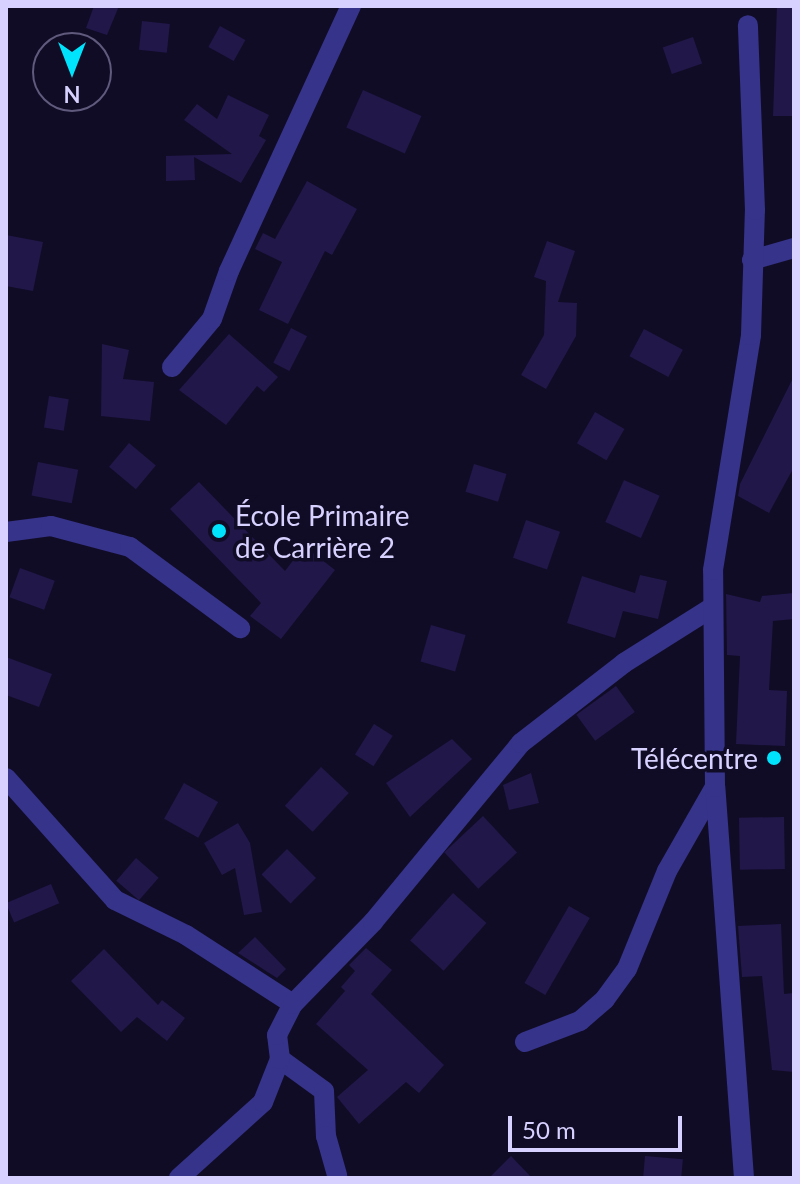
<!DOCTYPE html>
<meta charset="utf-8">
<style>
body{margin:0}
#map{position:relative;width:800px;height:1184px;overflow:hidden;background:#110c26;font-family:Lato,sans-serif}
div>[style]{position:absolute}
.building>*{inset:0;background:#211749;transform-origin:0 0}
.minor>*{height:20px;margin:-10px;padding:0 10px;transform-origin:10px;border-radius:10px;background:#36338a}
.dots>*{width:22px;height:22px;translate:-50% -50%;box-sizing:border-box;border:4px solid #110c26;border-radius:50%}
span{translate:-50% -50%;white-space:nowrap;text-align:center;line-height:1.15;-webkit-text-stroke:7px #110c26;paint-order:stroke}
.poi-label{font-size:28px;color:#d7d1ff}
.left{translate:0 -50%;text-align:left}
.right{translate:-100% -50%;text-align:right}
.frame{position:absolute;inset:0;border:8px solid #d7d1ff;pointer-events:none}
.north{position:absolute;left:32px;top:32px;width:80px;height:80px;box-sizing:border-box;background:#110c26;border:2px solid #605b7d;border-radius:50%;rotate:180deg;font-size:22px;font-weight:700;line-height:32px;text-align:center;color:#d7d1ff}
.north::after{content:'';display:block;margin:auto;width:28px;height:36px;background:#00e3fc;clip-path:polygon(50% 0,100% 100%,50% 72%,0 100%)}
.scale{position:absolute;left:508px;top:1116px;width:174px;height:36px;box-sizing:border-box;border:4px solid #d7d1ff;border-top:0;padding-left:10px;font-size:24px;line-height:28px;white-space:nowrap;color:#d7d1ff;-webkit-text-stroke:6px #110c26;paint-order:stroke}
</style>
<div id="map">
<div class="building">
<i style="clip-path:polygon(94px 6px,119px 6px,107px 35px,86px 28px)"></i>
<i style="clip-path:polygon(777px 6px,794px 6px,794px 116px,773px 116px)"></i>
<i style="left:142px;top:21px;width:28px;height:29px;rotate:6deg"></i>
<i style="left:220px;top:26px;width:29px;height:24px;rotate:29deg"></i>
<i style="left:693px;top:37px;width:28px;height:32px;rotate:71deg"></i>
<i style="left:363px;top:90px;width:64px;height:41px;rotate:24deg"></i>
<i style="clip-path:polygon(228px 95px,269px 115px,259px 136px,266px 140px,241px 183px,194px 157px,195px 180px,166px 181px,166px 156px,232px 154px,184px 120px,197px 104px,217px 119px)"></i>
<i style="clip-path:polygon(307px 181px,357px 209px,332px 255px,325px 251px,288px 324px,259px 310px,282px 262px,255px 249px,263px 233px,275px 239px)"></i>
<i style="clip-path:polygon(6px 235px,43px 242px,33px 291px,6px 286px)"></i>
<i style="clip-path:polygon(547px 241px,575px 251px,558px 302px,577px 303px,576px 336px,546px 389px,521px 375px,544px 335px,546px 281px,534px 277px)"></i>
<i style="left:291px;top:328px;width:18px;height:39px;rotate:27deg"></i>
<i style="left:644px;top:329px;width:44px;height:31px;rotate:28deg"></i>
<i style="clip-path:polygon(229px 334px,278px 377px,264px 392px,257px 386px,226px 425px,179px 390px)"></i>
<i style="clip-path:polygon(102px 344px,129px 350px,123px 379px,154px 382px,150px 421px,101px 416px)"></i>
<i style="clip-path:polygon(794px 376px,794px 467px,769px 513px,738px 496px,740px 484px)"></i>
<i style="left:49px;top:396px;width:20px;height:32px;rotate:9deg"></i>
<i style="left:595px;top:412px;width:34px;height:36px;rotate:30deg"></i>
<i style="left:129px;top:443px;width:35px;height:31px;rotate:40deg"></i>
<i style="left:38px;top:462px;width:41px;height:34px;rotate:11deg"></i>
<i style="left:474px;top:464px;width:34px;height:29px;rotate:17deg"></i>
<i style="left:624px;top:480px;width:39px;height:46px;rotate:24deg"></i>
<i style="clip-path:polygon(199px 482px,285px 571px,304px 546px,335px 570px,281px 639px,250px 616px,261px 603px,170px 509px)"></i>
<i style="left:526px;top:520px;width:36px;height:40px;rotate:19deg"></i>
<i style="left:20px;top:568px;width:37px;height:31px;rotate:20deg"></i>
<i style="clip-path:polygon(640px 575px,667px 581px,658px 619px,623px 611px,615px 638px,567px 623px,582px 576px,635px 593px)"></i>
<i style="clip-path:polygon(794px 593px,794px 619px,773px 621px,769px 690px,787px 691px,785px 746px,736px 744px,740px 656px,727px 655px,726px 594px,760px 602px,762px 596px)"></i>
<i style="left:431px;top:625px;width:36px;height:38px;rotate:16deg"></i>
<i style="clip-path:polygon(6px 657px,52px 674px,39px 707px,6px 695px)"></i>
<i style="left:616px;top:686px;width:32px;height:49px;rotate:54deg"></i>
<i style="left:374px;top:724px;width:22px;height:36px;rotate:32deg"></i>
<i style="clip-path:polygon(452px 739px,472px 759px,410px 817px,386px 783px)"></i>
<i style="left:321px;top:767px;width:38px;height:53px;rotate:43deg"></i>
<i style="clip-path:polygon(531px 773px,539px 803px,509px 810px,503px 785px)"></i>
<i style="left:184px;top:783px;width:39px;height:41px;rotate:29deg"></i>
<i style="left:483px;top:816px;width:50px;height:53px;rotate:47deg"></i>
<i style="left:784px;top:817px;width:52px;height:45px;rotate:89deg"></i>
<i style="clip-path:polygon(238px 823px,250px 843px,262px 912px,244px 915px,235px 868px,222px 875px,204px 843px)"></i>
<i style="left:287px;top:849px;width:41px;height:36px;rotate:45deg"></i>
<i style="left:136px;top:858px;width:30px;height:30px;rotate:41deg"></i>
<i style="left:51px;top:884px;width:21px;height:49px;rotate:67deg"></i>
<i style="left:453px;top:893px;width:45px;height:64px;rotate:42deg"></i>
<i style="left:569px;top:906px;width:24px;height:89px;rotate:30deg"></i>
<i style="clip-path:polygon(781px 924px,784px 994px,794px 993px,794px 1072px,772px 1070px,762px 976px,742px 977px,738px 926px)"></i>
<i style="clip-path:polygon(255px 937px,286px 969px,277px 978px,238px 953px)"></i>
<i style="clip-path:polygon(366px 948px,392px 970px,371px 994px,444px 1065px,419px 1093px,406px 1082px,359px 1124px,337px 1097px,368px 1070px,316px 1024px,345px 991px,341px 987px,355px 971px,349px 965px)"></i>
<i style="clip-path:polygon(104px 949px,158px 1005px,162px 1000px,185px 1018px,167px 1041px,137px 1017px,121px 1032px,71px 981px)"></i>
<i style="clip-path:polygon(511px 1156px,532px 1178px,489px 1178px)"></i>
<i style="left:645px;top:1156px;width:38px;height:22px;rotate:5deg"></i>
</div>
<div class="minor">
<i style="left:752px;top:260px;width:44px;rotate:-15.9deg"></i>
<i style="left:172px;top:367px;width:62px;rotate:-50.2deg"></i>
<i style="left:212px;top:319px;width:51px;rotate:-70.5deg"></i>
<i style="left:229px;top:271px;width:292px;rotate:-65.3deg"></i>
<i style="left:6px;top:532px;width:45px;rotate:-7.6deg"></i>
<i style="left:51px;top:526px;width:82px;rotate:14.9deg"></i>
<i style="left:130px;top:547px;width:137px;rotate:36.4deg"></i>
<i style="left:6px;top:778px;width:164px;rotate:48.2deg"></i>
<i style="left:115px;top:900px;width:79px;rotate:26.2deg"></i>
<i style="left:186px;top:935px;width:127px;rotate:32.8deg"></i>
<i style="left:525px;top:1042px;width:59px;rotate:-20.9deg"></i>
<i style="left:580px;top:1021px;width:33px;rotate:-41deg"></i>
<i style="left:605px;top:999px;width:37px;rotate:-54deg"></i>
<i style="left:627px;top:969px;width:106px;rotate:-67.8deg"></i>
<i style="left:667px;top:871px;width:97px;rotate:-60.3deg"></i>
<i style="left:280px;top:1059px;width:54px;rotate:36deg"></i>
<i style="left:324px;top:1091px;width:45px;rotate:87.5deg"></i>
<i style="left:326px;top:1136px;width:41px;rotate:74.2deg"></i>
<i style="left:179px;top:1178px;width:113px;rotate:-42.1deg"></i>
<i style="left:263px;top:1102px;width:46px;rotate:-68.4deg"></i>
<i style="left:280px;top:1059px;width:24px;rotate:-97deg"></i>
<i style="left:277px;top:1035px;width:35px;rotate:-63deg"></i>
<i style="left:293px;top:1004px;width:115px;rotate:-45.7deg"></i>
<i style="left:373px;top:922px;width:232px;rotate:-50.4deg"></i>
<i style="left:521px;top:743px;width:130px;rotate:-37.8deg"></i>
<i style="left:624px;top:663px;width:105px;rotate:-32.2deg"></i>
<i style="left:744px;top:1178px;width:392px;rotate:-94.2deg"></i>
<i style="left:715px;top:787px;width:217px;rotate:-90.5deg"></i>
<i style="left:713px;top:570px;width:238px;rotate:-80.8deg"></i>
<i style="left:751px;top:335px;width:125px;rotate:-88.2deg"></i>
<i style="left:755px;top:210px;width:185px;rotate:-92.2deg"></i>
</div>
<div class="dots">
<i style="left:219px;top:531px;background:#00e3fc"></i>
<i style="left:774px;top:758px;background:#00e3fc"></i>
</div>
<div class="poi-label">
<span class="left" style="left:235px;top:531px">École Primaire<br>de Carrière 2</span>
<span class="right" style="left:758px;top:758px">Télécentre</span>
</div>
<div class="frame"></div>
<div class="north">N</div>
<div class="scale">50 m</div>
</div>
